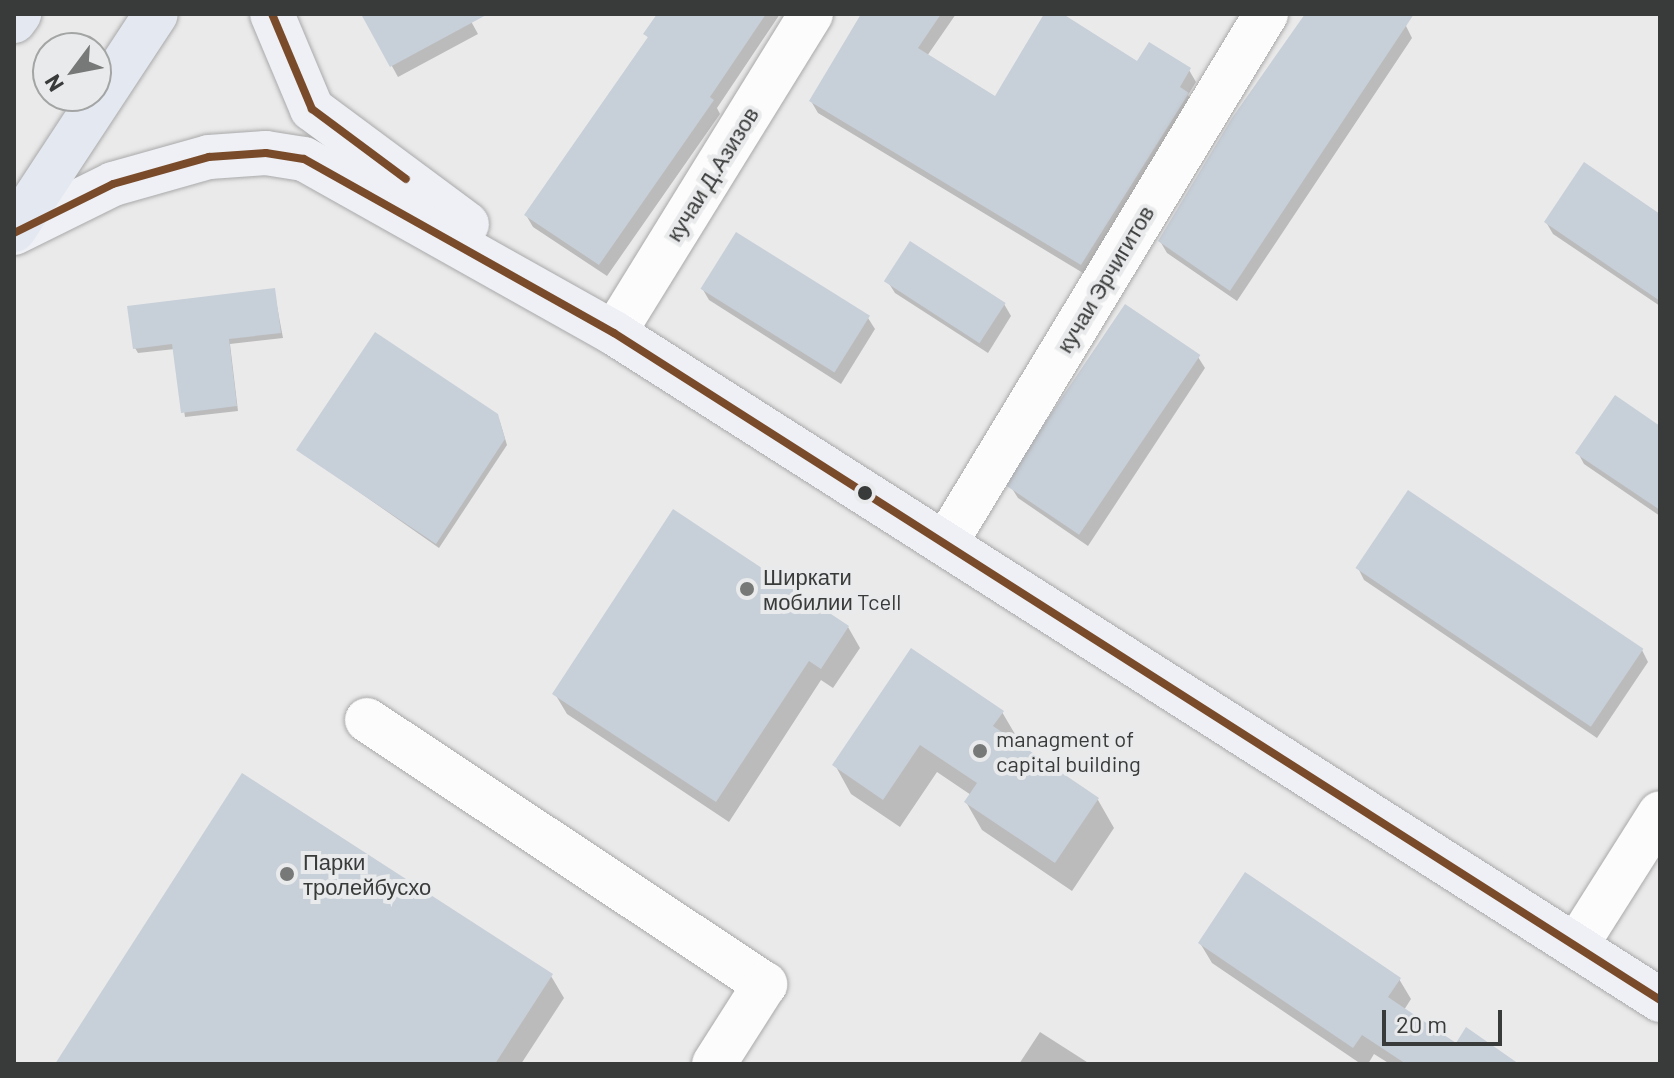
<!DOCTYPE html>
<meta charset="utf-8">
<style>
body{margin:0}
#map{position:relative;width:1674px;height:1078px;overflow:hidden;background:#eaeaea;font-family:Barlow,sans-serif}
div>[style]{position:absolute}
.shadow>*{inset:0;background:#0003}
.building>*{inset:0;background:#c7cfd8;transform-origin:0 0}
.roads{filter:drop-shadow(0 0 2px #a9a9a9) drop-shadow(0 0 2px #a9a9a9)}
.minor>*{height:44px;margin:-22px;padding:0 22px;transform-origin:22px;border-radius:22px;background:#fcfcfc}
.major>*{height:44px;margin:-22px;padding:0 22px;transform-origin:22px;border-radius:22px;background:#eef0f5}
.highway>*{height:44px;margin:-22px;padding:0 22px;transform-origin:22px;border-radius:22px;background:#e4e8f1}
.bus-1>*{height:8px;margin:-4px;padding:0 4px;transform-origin:4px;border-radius:4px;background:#7a4b2a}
.dots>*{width:22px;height:22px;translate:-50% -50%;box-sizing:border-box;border:4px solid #e9eaeb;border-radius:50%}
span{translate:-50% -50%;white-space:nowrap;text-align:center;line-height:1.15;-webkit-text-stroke:8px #e9eaeb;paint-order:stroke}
.street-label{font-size:22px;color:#393a3a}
.poi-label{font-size:22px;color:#393a3a}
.left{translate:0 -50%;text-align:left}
.frame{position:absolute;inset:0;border:16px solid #393a3a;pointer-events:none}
.north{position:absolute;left:32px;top:32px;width:80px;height:80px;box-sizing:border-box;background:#e9eaeb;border:2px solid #a3a4a4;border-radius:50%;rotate:238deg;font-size:22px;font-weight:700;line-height:32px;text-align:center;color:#393a3a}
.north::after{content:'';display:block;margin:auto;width:28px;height:36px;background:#777878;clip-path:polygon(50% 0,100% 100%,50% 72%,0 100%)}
.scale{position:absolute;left:1382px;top:1010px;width:120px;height:36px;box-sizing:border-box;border:4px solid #393a3a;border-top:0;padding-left:10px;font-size:24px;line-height:28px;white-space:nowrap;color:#393a3a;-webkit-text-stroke:6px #e9eaeb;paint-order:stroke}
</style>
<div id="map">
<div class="shadow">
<i style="clip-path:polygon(363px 14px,467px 14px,478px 34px,398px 77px)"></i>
<i style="clip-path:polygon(659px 14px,780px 14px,717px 108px,720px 114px,607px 276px,533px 227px,526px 215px,649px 39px,646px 34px)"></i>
<i style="clip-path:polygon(863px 14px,956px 14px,927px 56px,996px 99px,1047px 14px,1059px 14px,1138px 63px,1189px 70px,1196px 82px,1188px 95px,1195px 106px,1088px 276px,818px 113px,811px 101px)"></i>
<i style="clip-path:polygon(1307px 14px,1409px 14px,1406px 26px,1412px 38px,1237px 301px,1167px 253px,1160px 241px)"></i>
<i style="clip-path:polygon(1660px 216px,1660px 306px,1553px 234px,1546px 222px)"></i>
<i style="clip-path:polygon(888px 282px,1004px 304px,1011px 316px,988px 353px,895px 293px)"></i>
<i style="clip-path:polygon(702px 288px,868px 318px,875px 329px,841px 384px,709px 300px)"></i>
<i style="clip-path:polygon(274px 290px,283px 338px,230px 344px,238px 411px,185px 417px,175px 349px,138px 353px,135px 348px)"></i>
<i style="clip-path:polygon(1198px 357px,1205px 368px,1088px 546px,1018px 498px,1011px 487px)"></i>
<i style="clip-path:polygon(500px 422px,507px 445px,439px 548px,299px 450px)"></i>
<i style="clip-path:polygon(1660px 429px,1660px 516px,1584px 464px,1578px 453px)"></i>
<i style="clip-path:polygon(1358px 568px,1642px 650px,1648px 662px,1597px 738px,1364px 580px)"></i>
<i style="clip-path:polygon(848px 627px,860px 648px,833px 688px,821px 680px,729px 822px,567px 714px,555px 694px)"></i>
<i style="clip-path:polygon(1002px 712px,1019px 741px,1016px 744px,1098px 800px,1114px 828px,1072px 891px,982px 830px,966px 802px,971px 795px,937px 772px,900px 827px,851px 794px,835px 765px)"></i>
<i style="clip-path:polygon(1200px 943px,1399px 979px,1411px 999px,1404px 1010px,1456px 1045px,1516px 1064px,1390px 1064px,1374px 1054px,1368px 1064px,1361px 1064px,1212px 963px)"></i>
<i style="clip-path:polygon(551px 976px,564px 998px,521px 1064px,57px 1064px)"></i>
<i style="clip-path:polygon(1040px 1032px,1090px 1064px,1019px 1064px)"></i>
</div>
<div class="building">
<i style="clip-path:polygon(361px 14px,488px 14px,390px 67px)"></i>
<i style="clip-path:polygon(657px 14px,766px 14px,710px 97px,714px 100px,599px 265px,524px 215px,648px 37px,643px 34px)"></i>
<i style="clip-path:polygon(861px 14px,941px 14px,918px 48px,995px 96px,1044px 14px,1063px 14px,1137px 61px,1149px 42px,1191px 68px,1180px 87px,1189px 93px,1081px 265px,809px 101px)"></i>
<i style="clip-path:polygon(1305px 14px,1414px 14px,1230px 291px,1158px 241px,1232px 118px)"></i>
<i style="clip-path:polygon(1584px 162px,1660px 214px,1660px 301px,1544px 222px)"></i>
<i style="left:736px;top:232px;width:158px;height:67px;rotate:32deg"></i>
<i style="left:910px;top:241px;width:114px;height:48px;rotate:33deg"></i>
<i style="clip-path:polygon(275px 288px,281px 333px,229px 339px,237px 406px,181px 413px,172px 344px,133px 349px,127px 306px)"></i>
<i style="left:1125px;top:304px;width:91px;height:217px;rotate:34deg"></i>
<i style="clip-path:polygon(375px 332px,498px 414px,505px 439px,436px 544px,296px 450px)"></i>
<i style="clip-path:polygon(1615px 395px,1660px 426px,1660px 510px,1575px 453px)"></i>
<i style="left:1408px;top:490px;width:284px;height:94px;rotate:34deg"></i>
<i style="clip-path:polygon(673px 509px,849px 626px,821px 669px,809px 661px,716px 802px,552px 694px)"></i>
<i style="clip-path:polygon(911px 648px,1004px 711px,993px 726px,1099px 798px,1055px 863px,964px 802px,977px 783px,920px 745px,883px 800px,832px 765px)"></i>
<i style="clip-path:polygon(242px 773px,553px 974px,495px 1064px,55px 1064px)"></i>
<i style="clip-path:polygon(1245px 872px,1401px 978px,1388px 997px,1456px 1043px,1466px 1027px,1519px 1064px,1406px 1064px,1362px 1035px,1353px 1048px,1198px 943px)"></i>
</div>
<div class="roads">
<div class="minor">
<i style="left:614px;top:333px;width:375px;rotate:-58.3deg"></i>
<i style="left:945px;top:544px;width:620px;rotate:-58.8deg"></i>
<i style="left:367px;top:720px;width:478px;rotate:33.6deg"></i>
<i style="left:765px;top:984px;width:95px;rotate:122.5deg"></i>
<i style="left:1576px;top:946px;width:157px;rotate:-57.7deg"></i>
</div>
<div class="major">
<i style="left:272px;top:14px;width:103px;rotate:67.2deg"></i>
<i style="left:312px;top:109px;width:193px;rotate:36.6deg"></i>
<i style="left:14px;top:233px;width:110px;rotate:-26.3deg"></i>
<i style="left:113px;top:184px;width:100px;rotate:-15.7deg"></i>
<i style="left:209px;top:157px;width:57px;rotate:-4deg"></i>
<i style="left:266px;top:153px;width:38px;rotate:9deg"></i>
<i style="left:304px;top:159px;width:355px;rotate:29.3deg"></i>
<i style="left:614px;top:333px;width:1241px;rotate:32.52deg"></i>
</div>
<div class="highway">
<i style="left:14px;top:21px;width:9px;rotate:-54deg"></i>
<i style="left:14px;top:230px;width:258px;rotate:-56.7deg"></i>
</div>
</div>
<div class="bus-1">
<i style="left:272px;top:14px;width:103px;rotate:67.2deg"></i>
<i style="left:312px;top:109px;width:117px;rotate:36.7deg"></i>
<i style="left:14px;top:233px;width:110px;rotate:-26.3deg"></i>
<i style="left:113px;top:184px;width:100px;rotate:-15.7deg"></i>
<i style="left:209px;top:157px;width:57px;rotate:-4deg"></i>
<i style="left:266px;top:153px;width:38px;rotate:9deg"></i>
<i style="left:304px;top:159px;width:355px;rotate:29.3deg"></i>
<i style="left:614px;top:333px;width:1241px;rotate:32.52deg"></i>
</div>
<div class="dots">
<i style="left:865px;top:493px;background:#393a3a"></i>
<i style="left:747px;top:589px;background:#777878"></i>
<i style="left:980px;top:751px;background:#777878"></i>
<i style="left:287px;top:874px;background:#777878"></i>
</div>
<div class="street-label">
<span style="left:712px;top:174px;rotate:-58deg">кучаи Д.Азизов</span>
<span style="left:1105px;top:279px;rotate:-59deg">кучаи Эрчигитов</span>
</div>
<div class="poi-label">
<span class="left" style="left:763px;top:589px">Ширкати<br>мобилии Tcell</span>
<span class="left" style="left:996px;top:751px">managment of<br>capital building</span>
<span class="left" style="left:303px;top:874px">Парки<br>тролейбусхо</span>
</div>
<div class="frame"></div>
<div class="north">N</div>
<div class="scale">20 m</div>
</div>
